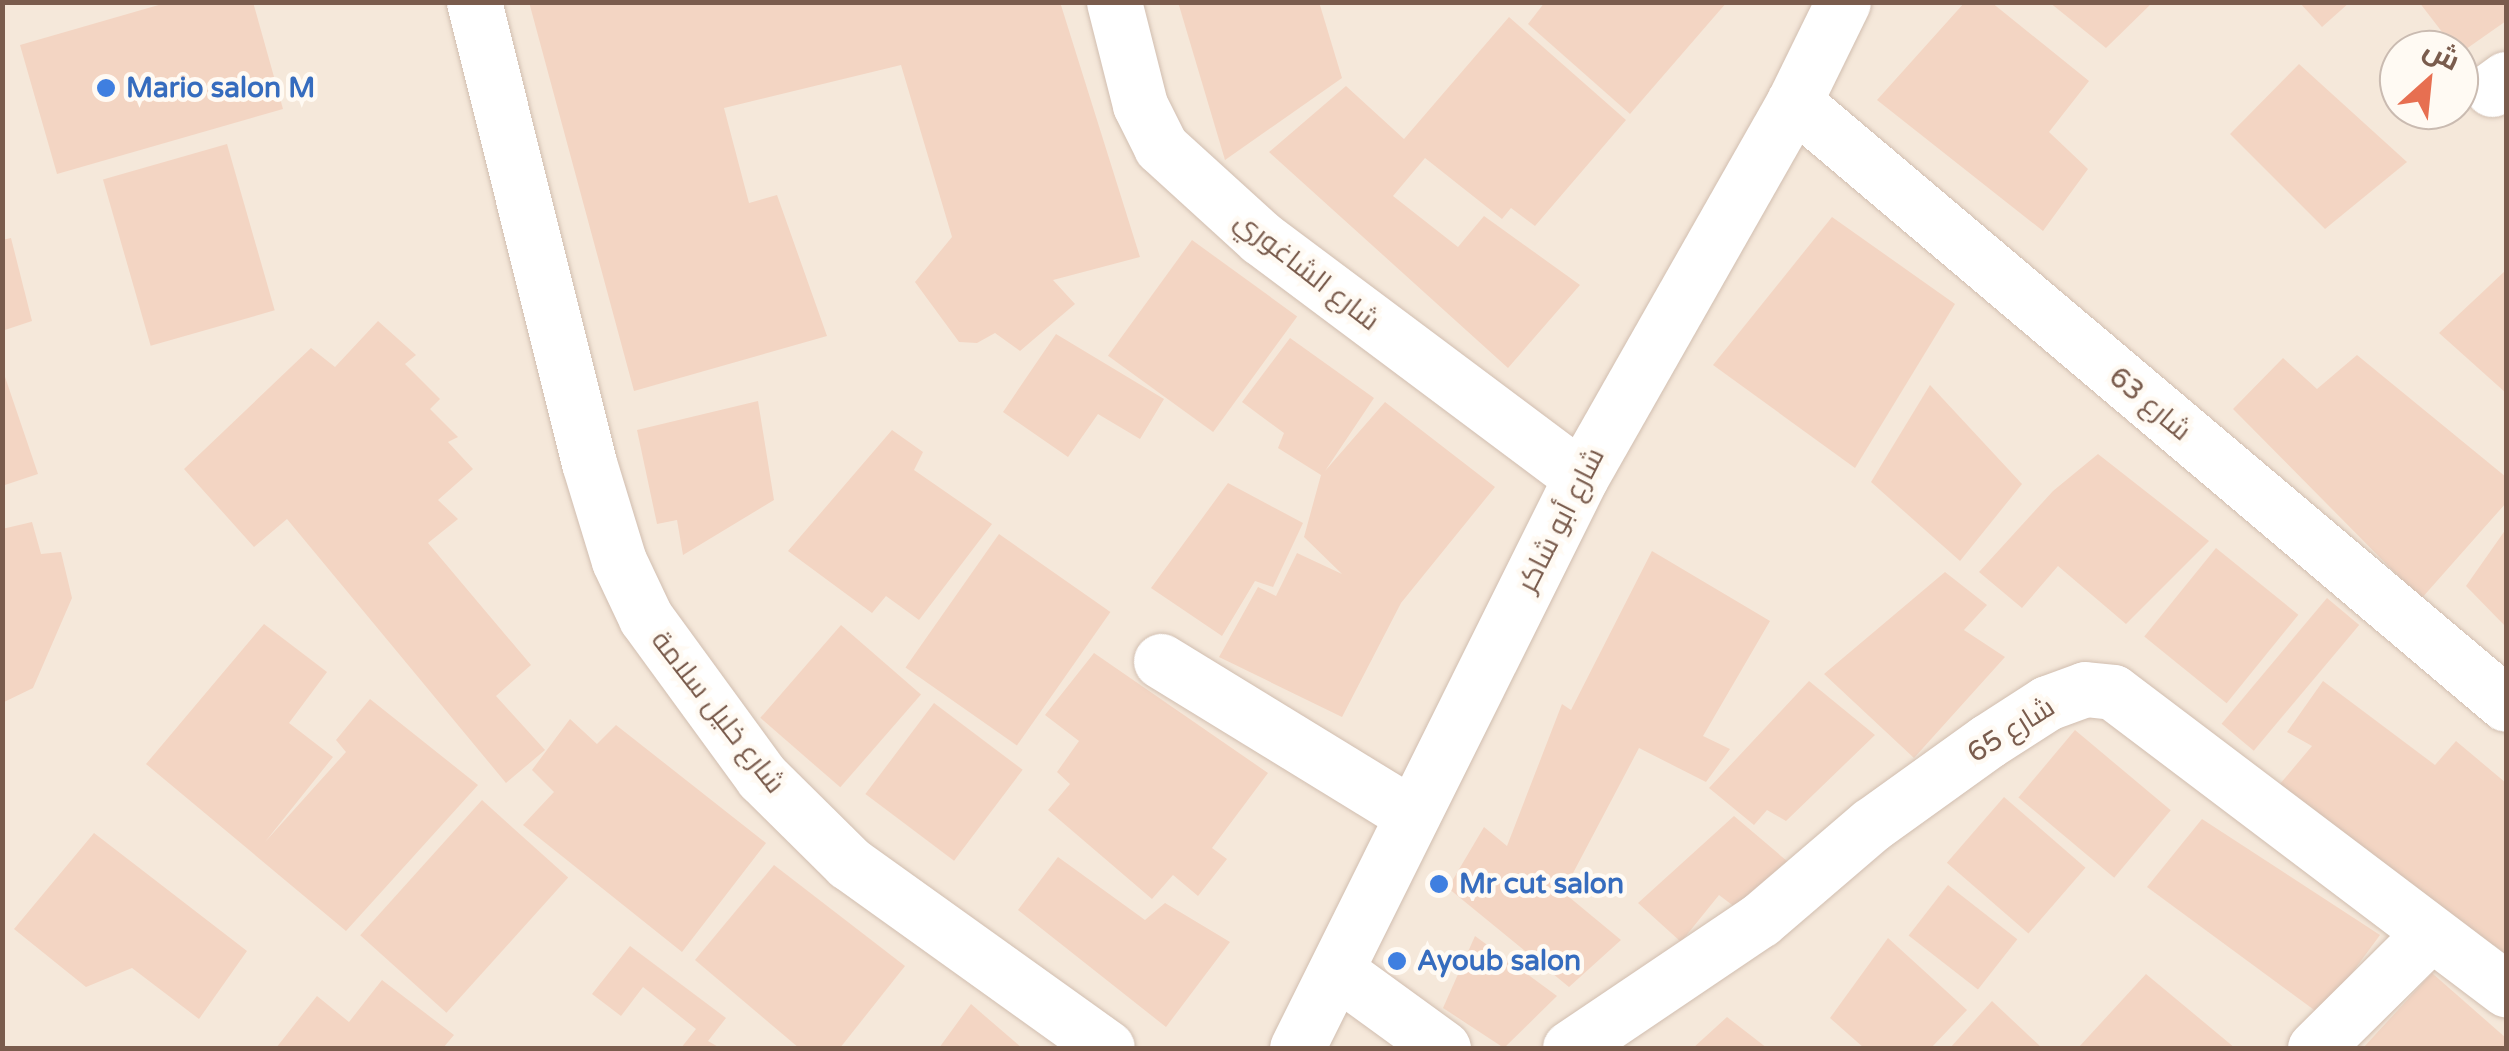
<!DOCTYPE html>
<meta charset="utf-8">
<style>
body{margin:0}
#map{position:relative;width:2509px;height:1051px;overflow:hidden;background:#fdf6ec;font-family:"Varela Round",Cairo,sans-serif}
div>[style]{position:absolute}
.residential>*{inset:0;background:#f5e8da}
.building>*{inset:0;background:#f3d5c3;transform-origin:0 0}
.roads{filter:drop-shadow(0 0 2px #d1beb0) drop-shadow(0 0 2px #d1beb0)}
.minor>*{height:55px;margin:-27.5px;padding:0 27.5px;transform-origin:27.5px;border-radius:27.5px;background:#fff}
.dots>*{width:28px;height:28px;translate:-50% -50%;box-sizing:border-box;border:5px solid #fffaf3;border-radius:50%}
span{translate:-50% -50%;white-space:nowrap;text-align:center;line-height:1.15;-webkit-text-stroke:9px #fffaf3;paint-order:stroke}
.shop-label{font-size:28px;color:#366cbe;font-weight:700}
.left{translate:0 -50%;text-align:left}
.street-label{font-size:28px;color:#7a5c4d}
.frame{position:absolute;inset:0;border:5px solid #7a5c4d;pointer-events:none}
.north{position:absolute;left:2379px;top:30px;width:100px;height:100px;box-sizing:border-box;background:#fffaf3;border:2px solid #cabbb1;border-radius:50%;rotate:27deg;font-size:28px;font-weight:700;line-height:40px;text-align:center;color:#7a5c4d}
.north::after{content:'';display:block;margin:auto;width:35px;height:45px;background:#e76f51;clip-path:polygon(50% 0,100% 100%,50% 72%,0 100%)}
</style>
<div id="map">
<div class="residential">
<i style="clip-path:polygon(evenodd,3px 3px,2506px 3px,2506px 1048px,3px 1048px,3px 3px,2399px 50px,2459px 50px,2459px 110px,2399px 110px,2399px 50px)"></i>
</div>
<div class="building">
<i style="clip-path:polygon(169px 2px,253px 2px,283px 109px,57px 174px,20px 45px)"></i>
<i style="clip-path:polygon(529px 2px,1060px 2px,1140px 257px,1053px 280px,1075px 304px,1020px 351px,995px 333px,977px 343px,959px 342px,915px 282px,952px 237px,901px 65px,724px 108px,749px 203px,777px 195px,827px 336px,634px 391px)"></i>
<i style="clip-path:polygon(1178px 2px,1319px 2px,1342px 78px,1225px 160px)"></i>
<i style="clip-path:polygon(1545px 2px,1727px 2px,1630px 114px,1528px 24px)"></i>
<i style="clip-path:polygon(1965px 2px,1991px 2px,2089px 81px,2049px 132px,2088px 169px,2043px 231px,1877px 100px)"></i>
<i style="clip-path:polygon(2049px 2px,2153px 2px,2106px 48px)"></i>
<i style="clip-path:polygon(2299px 2px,2350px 2px,2322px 27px)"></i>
<i style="clip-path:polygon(2419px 2px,2506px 2px,2506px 21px,2459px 54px)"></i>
<i style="clip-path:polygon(1509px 17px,1626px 120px,1535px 226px,1511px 208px,1502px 219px,1425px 158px,1393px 196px,1458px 247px,1484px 216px,1580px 285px,1508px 368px,1269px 152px,1346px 86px,1404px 139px)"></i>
<i style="clip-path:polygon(2299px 64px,2407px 162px,2325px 229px,2230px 134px)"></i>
<i style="left:227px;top:144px;width:173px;height:129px;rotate:74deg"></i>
<i style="clip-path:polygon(1832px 217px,1955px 304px,1855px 468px,1713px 365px)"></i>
<i style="clip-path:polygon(11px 238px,32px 321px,2px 331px,2px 240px)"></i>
<i style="left:1192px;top:240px;width:130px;height:143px;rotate:36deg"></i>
<i style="clip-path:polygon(2506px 270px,2506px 393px,2439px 333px)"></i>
<i style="clip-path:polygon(378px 321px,416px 355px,405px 364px,440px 399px,430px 409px,458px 437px,448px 442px,473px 469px,438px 500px,458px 519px,428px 543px,531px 665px,496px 696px,545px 750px,506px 783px,287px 519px,254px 547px,184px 469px,311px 348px,335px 367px)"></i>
<i style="clip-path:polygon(1056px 334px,1164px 399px,1140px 439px,1098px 414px,1068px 457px,1003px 412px)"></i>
<i style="clip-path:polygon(1290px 338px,1374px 398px,1325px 471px,1385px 402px,1495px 487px,1401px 603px,1342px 717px,1219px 657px,1258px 587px,1276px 596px,1297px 553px,1342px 574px,1304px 537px,1321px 475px,1278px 448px,1284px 433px,1242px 402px)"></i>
<i style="clip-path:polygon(2357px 355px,2506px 477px,2506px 503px,2421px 599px,2233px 409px,2283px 358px,2317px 389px)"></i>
<i style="clip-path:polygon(2px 368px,38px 474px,2px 486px)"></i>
<i style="clip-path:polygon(1930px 385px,2022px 484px,1960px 561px,1871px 482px)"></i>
<i style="clip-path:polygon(758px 401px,774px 500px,683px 555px,677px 520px,657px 524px,637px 430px)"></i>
<i style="clip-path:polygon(892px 430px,923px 452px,914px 470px,992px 524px,919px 620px,886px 596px,872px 613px,788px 551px)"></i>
<i style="clip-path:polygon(2098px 454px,2209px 541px,2126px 624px,2058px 566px,2022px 608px,1979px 572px,2053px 491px)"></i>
<i style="clip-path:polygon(1228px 483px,1303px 523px,1273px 587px,1255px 581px,1222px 636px,1151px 588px)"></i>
<i style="clip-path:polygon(32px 522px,41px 554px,61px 552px,72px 598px,33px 688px,2px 703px,2px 529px)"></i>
<i style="clip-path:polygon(2506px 529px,2506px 627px,2466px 586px)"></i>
<i style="left:999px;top:534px;width:136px;height:163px;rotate:35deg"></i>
<i style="left:2216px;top:548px;width:106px;height:114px;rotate:39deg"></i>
<i style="clip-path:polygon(1652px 551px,1770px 621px,1703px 736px,1730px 749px,1706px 782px,1639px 748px,1563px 892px,1621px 940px,1569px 987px,1448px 888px,1484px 827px,1507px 846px,1562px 704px,1571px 710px)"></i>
<i style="clip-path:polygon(1945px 572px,1987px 605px,1964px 630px,2005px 657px,1914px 758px,1824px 674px)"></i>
<i style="left:2327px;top:598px;width:42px;height:164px;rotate:40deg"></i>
<i style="clip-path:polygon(264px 624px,327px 672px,289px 723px,333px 757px,265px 842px,346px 752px,336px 740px,370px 699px,478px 785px,346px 931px,146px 764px)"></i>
<i style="left:841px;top:625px;width:106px;height:123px;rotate:41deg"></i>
<i style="clip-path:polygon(1094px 653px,1268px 773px,1212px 848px,1227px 859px,1198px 896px,1173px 875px,1152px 899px,1048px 810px,1070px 784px,1057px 772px,1079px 741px,1045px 715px)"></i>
<i style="clip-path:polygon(1809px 681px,1875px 735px,1786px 821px,1767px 810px,1754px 825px,1709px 788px)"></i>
<i style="clip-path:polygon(2323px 681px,2435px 765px,2456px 741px,2506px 783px,2506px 954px,2494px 945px,2489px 952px,2275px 790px,2312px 746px,2287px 732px)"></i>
<i style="left:934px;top:703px;width:111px;height:114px;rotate:37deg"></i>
<i style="clip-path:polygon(570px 719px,597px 744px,616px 725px,766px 843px,682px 952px,523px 825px,554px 792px,532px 770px)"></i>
<i style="left:2075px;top:730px;width:125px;height:88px;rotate:40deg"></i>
<i style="left:2004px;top:797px;width:108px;height:87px;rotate:41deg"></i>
<i style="left:482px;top:800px;width:116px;height:182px;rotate:42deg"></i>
<i style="clip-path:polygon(1734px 816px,1794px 867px,1748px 917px,1719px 895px,1681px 942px,1638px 903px)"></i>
<i style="clip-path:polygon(2202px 819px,2380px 935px,2321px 1015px,2147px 887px)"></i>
<i style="clip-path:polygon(94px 833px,247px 951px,199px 1019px,132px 968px,86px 987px,14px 929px)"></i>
<i style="clip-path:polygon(1058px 857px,1145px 920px,1165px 903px,1230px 942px,1166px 1027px,1018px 910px)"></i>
<i style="clip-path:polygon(774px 865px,905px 966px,840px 1048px,799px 1048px,695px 960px)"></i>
<i style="left:1948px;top:885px;width:88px;height:64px;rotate:38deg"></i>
<i style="clip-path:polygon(1475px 936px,1557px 996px,1504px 1048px,1443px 1008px)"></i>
<i style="clip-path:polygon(1888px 938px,1967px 1010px,1931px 1048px,1864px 1048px,1830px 1018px)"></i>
<i style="clip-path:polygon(630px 946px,726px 1018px,708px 1041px,720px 1048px,681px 1048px,696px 1029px,643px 987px,621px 1016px,592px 994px)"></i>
<i style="clip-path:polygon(2432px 973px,2506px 1038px,2506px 1048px,2363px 1048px)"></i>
<i style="clip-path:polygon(2146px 974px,2235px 1048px,2078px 1048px)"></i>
<i style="clip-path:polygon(382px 980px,454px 1035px,443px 1048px,276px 1048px,317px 996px,349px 1022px)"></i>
<i style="clip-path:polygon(1992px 1001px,2042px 1048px,1950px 1048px)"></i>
<i style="clip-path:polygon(971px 1004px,1022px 1048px,939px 1048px)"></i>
<i style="clip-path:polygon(1727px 1017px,1767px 1048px,1693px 1048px)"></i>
</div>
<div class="roads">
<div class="minor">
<i style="left:474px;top:2px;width:475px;rotate:76deg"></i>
<i style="left:589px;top:463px;width:102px;rotate:73deg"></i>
<i style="left:619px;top:561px;width:63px;rotate:64.7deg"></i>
<i style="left:646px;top:618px;width:197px;rotate:53.9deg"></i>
<i style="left:762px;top:777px;width:122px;rotate:44.7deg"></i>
<i style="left:849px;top:863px;width:317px;rotate:35.6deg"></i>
<i style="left:1114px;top:2px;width:106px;rotate:75.8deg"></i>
<i style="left:1140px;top:105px;width:47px;rotate:63.4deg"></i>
<i style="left:1161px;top:147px;width:135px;rotate:42.3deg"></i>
<i style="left:1261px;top:238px;width:399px;rotate:36.8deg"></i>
<i style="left:2492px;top:89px;width:17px;rotate:-36deg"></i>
<i style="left:1794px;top:102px;width:932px;rotate:40.21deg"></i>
<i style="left:1161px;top:661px;width:294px;rotate:31.5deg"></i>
<i style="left:1337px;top:971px;width:131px;rotate:36deg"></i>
<i style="left:1297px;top:1048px;width:638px;rotate:-63.56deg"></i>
<i style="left:1581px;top:477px;width:431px;rotate:-60.4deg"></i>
<i style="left:1794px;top:102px;width:111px;rotate:-63.9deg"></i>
<i style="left:1570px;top:1048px;width:229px;rotate:-34deg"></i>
<i style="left:1760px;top:920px;width:146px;rotate:-40.6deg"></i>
<i style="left:1871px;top:825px;width:144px;rotate:-35.7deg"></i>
<i style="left:1988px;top:741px;width:70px;rotate:-32.8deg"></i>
<i style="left:2047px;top:703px;width:40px;rotate:-20.2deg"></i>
<i style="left:2085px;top:689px;width:28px;rotate:6deg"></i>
<i style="left:2113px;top:692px;width:493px;rotate:37.1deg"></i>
<i style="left:2315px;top:1048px;width:159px;rotate:-44.7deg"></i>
</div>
</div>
<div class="dots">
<i style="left:106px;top:88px;background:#3f7fe0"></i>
<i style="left:1439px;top:884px;background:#3f7fe0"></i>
<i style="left:1397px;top:961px;background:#3f7fe0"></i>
</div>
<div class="shop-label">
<span class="left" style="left:126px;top:88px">Mario salon M</span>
<span class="left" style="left:1459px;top:884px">Mr cut salon</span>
<span class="left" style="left:1417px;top:961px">Ayoub salon</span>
</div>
<div class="street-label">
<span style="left:1307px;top:271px;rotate:38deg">شارع الشاغوري</span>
<span style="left:2150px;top:404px;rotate:40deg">شارع 63</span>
<span style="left:1561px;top:520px;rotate:-63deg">شارع أبو شاكر</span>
<span style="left:718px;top:712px;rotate:52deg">شارع خليل سلامة</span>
<span style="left:2011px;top:730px;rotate:-32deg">شارع 65</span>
</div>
<div class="frame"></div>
<div class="north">ش</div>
</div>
